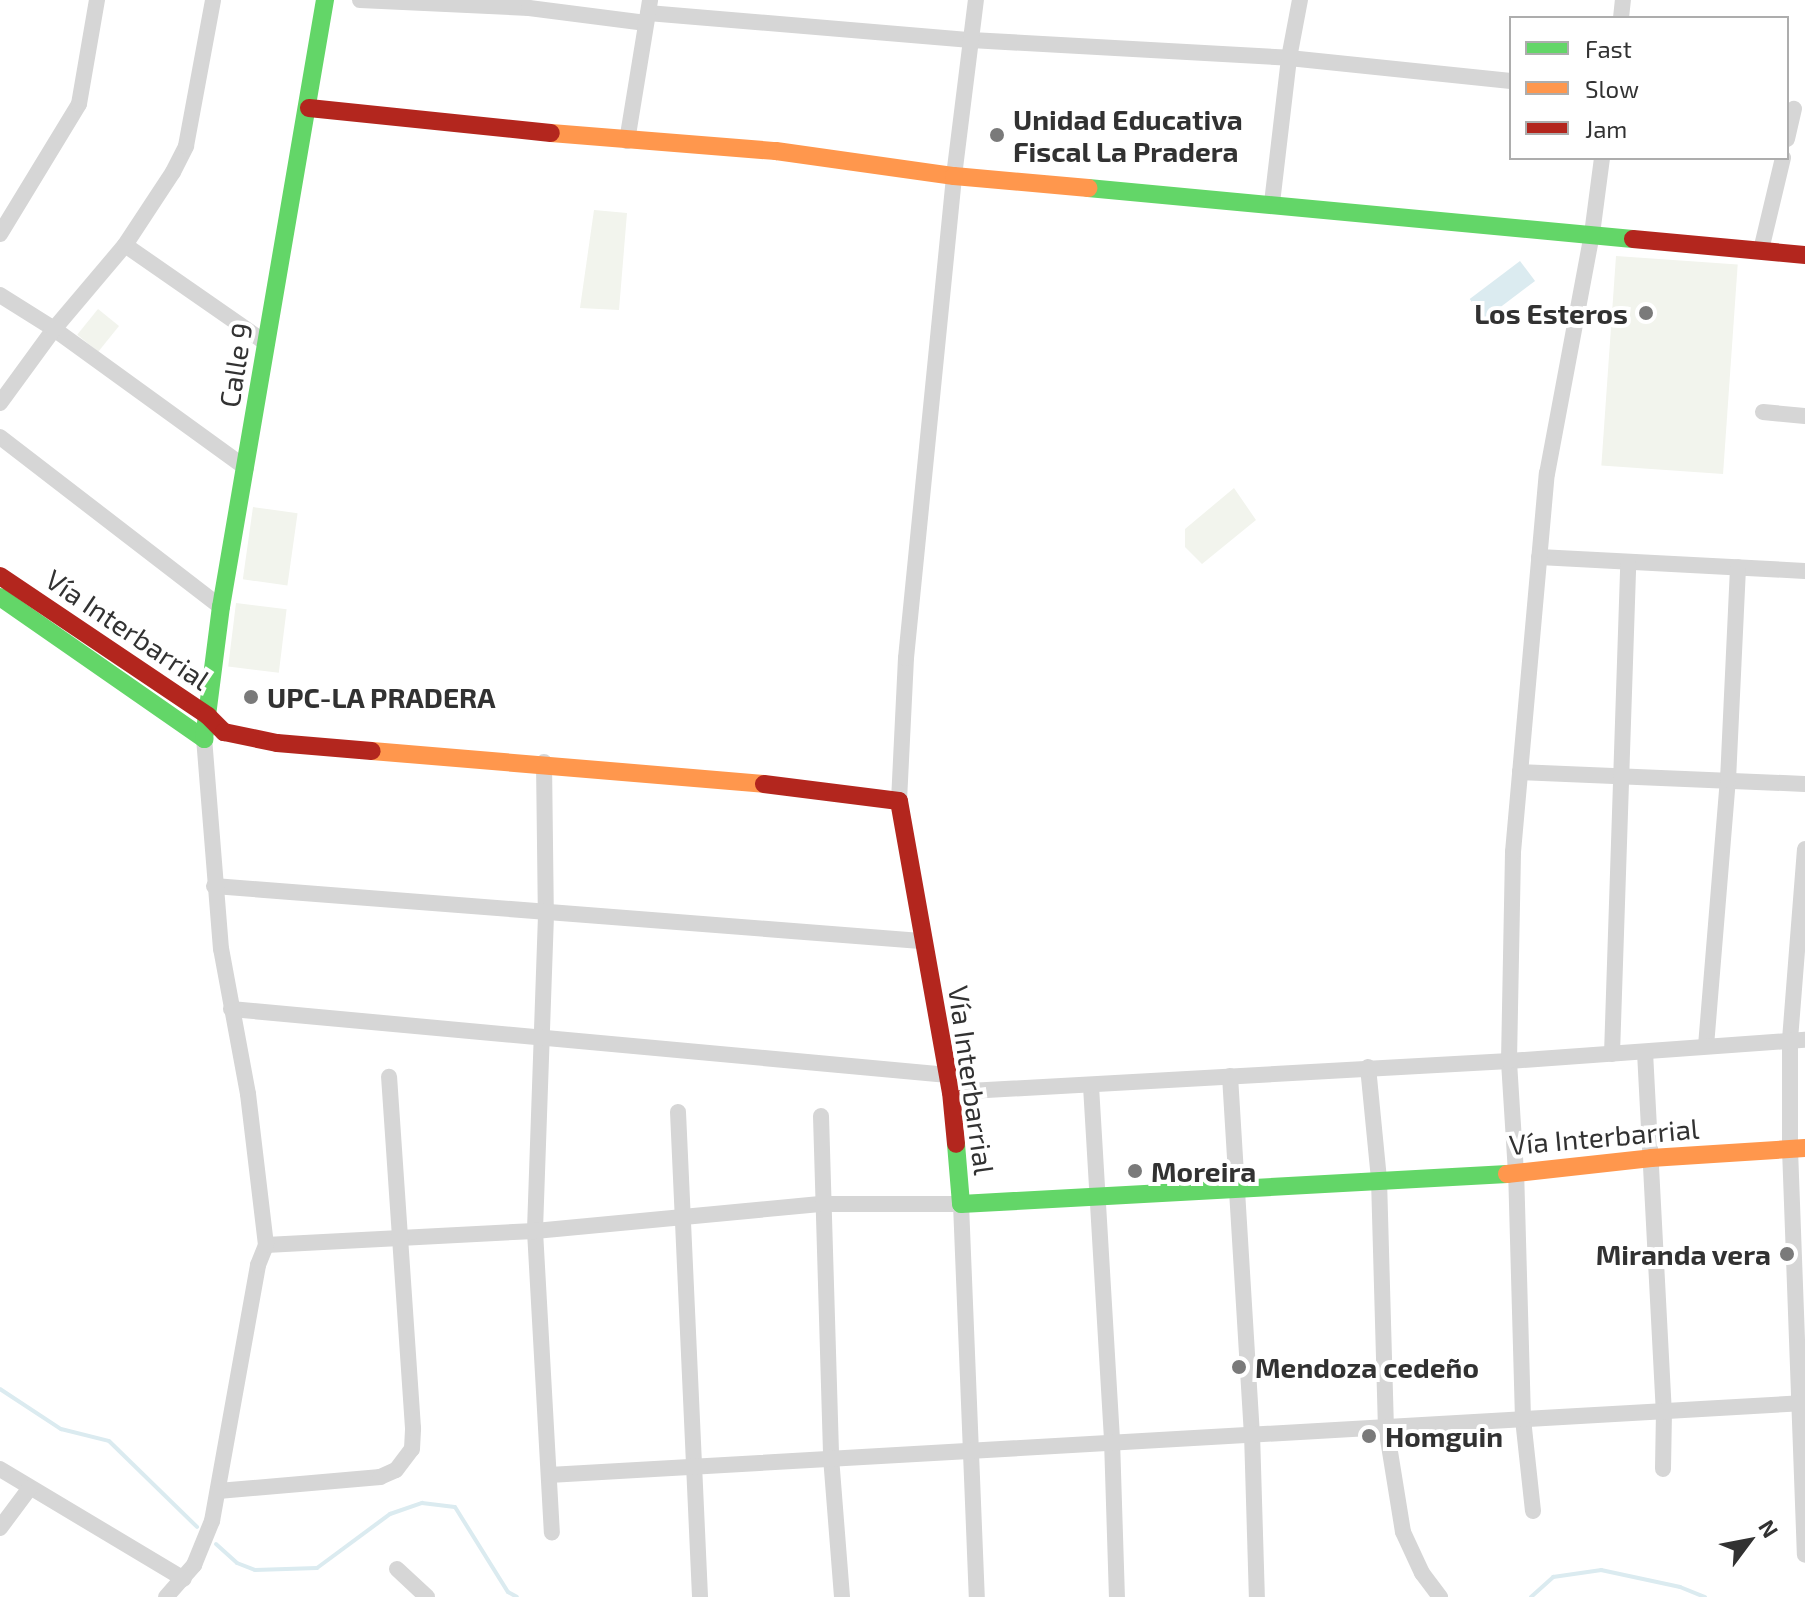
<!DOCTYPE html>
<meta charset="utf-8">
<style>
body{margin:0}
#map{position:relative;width:1805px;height:1597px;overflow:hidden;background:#fff;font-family:"Exo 2",sans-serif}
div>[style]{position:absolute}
.green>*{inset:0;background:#f2f4ed;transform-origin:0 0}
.water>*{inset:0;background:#dbebf0;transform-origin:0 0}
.stream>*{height:4px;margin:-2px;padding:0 2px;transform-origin:2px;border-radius:2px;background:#dbebf0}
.street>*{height:16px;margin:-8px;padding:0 8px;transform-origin:8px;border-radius:8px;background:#d6d6d6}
.fast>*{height:18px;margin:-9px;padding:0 9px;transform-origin:9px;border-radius:9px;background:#63d668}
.slow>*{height:18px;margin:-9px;padding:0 9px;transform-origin:9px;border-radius:9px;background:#ff974d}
.jam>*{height:18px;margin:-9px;padding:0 9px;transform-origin:9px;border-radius:9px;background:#b3261e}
.dots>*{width:22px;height:22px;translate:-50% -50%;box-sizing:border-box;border:4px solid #fff;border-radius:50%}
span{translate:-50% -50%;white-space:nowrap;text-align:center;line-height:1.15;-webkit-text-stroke:8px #fff;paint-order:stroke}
.poi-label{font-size:28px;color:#323232;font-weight:700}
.left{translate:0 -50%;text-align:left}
.right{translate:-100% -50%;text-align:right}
.street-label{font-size:28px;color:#323232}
.legend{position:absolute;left:1509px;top:16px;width:280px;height:144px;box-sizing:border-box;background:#fff;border:2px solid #adadad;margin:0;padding:10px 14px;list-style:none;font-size:24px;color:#323232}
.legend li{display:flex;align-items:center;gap:16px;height:40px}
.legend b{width:40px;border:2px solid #adadad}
.north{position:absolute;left:1709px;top:1501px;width:80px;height:80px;-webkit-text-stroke:6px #fff;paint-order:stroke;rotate:58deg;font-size:22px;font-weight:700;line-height:32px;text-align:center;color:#323232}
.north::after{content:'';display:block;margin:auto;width:28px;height:36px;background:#323232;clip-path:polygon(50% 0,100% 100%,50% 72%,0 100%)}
</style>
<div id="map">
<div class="green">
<i style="clip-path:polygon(594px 210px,627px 213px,619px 310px,580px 308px)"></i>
<i style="left:1616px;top:256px;width:122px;height:210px;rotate:4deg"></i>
<i style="left:98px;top:309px;width:27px;height:33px;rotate:39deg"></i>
<i style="clip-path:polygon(1234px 488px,1256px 520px,1202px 564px,1185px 547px,1185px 529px)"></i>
<i style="left:253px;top:507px;width:45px;height:73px;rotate:8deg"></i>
<i style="left:236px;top:603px;width:51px;height:64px;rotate:7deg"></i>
</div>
<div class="water">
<i style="left:1520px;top:261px;width:25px;height:63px;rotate:53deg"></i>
</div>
<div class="stream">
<i style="left:0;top:1389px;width:73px;rotate:33.3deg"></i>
<i style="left:61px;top:1429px;width:49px;rotate:14deg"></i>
<i style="left:109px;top:1441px;width:123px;rotate:44.3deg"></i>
<i style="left:216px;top:1544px;width:28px;rotate:42deg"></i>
<i style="left:237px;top:1563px;width:19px;rotate:21deg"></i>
<i style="left:255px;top:1570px;width:62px;rotate:-1.8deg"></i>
<i style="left:317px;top:1568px;width:91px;rotate:-36.5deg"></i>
<i style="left:390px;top:1514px;width:34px;rotate:-19deg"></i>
<i style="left:422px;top:1503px;width:33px;rotate:7deg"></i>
<i style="left:455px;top:1507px;width:100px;rotate:58.1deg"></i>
<i style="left:508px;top:1592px;width:10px;rotate:29deg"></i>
<i style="left:1531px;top:1597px;width:30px;rotate:-42deg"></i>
<i style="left:1553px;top:1577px;width:49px;rotate:-8.3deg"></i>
<i style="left:1601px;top:1570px;width:81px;rotate:12.1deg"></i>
<i style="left:1680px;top:1587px;width:27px;rotate:22deg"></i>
</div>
<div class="street">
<i style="left:360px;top:0;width:169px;rotate:2.7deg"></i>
<i style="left:529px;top:8px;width:118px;rotate:7.3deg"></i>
<i style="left:648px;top:13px;width:324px;rotate:4.8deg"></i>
<i style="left:971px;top:40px;width:319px;rotate:3.2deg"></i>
<i style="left:1289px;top:58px;width:223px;rotate:5.9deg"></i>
<i style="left:1621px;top:18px;width:18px;rotate:-84deg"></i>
<i style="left:1787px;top:139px;width:31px;rotate:-77deg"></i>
<i style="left:627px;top:141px;width:143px;rotate:-80.7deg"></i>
<i style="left:1272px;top:203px;width:146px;rotate:-83.3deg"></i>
<i style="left:1289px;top:58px;width:59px;rotate:-79.3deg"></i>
<i style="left:0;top:234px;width:152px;rotate:-58.7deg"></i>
<i style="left:79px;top:104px;width:106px;rotate:-80.2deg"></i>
<i style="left:125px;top:245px;width:172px;rotate:34.8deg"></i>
<i style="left:1761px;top:250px;width:95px;rotate:-76.6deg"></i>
<i style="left:0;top:295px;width:64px;rotate:32.2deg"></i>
<i style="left:54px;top:329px;width:237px;rotate:35.9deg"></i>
<i style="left:0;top:403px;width:92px;rotate:-53.9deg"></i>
<i style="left:54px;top:329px;width:110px;rotate:-49.8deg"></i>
<i style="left:125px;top:245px;width:87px;rotate:-56.7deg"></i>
<i style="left:173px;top:172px;width:29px;rotate:-63deg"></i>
<i style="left:186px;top:146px;width:148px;rotate:-79.5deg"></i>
<i style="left:1763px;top:412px;width:42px;rotate:5.4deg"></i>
<i style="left:0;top:437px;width:279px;rotate:37.6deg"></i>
<i style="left:1539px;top:557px;width:266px;rotate:3deg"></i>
<i style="left:544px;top:762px;width:153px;rotate:89.3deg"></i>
<i style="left:546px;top:915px;width:316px;rotate:92deg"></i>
<i style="left:535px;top:1231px;width:302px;rotate:86.8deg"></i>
<i style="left:1520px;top:772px;width:285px;rotate:2.4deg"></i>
<i style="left:899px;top:801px;width:143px;rotate:-87.2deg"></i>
<i style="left:906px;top:658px;width:484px;rotate:-84.3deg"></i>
<i style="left:954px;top:176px;width:177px;rotate:-82.9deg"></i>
<i style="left:1805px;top:849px;width:193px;rotate:94.5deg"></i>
<i style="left:1790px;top:1041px;width:108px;rotate:90deg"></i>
<i style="left:1790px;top:1149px;width:406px;rotate:87.9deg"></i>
<i style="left:214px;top:886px;width:709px;rotate:4.45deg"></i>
<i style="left:231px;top:1009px;width:720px;rotate:5.26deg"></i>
<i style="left:1706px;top:1046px;width:267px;rotate:-85.3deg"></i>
<i style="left:1728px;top:780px;width:213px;rotate:-87.3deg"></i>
<i style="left:1645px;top:1052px;width:360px;rotate:87deg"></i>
<i style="left:1664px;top:1411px;width:58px;rotate:91deg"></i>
<i style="left:1612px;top:1054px;width:490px;rotate:-88.1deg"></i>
<i style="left:1368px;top:1067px;width:113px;rotate:84.4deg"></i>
<i style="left:1379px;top:1179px;width:248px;rotate:88.4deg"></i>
<i style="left:1386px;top:1427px;width:106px;rotate:80.8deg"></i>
<i style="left:1403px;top:1532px;width:45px;rotate:65.1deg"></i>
<i style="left:1422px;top:1573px;width:30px;rotate:53deg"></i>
<i style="left:1230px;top:1076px;width:358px;rotate:86.5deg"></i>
<i style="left:1252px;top:1433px;width:164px;rotate:88.3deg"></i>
<i style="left:1091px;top:1086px;width:355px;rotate:86.6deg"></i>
<i style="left:1112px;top:1440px;width:157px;rotate:88.2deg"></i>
<i style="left:951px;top:1092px;width:559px;rotate:-3.18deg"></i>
<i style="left:1509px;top:1061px;width:297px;rotate:-4.1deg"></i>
<i style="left:678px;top:1112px;width:485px;rotate:87.4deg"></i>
<i style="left:821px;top:1116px;width:341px;rotate:88.3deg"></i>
<i style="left:831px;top:1457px;width:140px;rotate:85.5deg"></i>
<i style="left:266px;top:1245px;width:269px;rotate:-3deg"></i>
<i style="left:535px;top:1231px;width:289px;rotate:-5.4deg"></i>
<i style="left:823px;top:1204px;width:138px"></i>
<i style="left:961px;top:1204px;width:393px;rotate:87.7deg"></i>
<i style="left:0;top:1469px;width:214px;rotate:30.9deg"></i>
<i style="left:549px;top:1475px;width:1258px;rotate:-3.28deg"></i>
<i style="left:218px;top:1491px;width:163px;rotate:-4.9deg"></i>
<i style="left:380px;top:1477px;width:17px;rotate:-24deg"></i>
<i style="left:396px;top:1470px;width:26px;rotate:-53deg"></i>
<i style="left:412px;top:1449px;width:21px;rotate:-87deg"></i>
<i style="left:413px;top:1428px;width:352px;rotate:-93.9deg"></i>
<i style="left:1533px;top:1511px;width:93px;rotate:-96.2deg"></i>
<i style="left:1523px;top:1419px;width:246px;rotate:-91.6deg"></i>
<i style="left:1516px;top:1173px;width:112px;rotate:-93.6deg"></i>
<i style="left:1509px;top:1061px;width:209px;rotate:-88.9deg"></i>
<i style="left:1513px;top:852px;width:380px;rotate:-84.9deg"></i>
<i style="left:1547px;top:474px;width:244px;rotate:-79.4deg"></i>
<i style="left:1592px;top:234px;width:77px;rotate:-82.5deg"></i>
<i style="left:0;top:1528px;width:49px;rotate:-53.4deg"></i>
<i style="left:397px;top:1569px;width:41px;rotate:43deg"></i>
<i style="left:166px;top:1597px;width:43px;rotate:-48.8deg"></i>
<i style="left:194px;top:1565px;width:48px;rotate:-67.8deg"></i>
<i style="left:212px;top:1521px;width:260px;rotate:-79.8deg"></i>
<i style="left:258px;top:1265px;width:22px;rotate:-68deg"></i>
<i style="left:266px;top:1245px;width:152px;rotate:-96.8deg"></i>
<i style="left:248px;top:1094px;width:147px;rotate:-100.5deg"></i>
<i style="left:221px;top:949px;width:211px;rotate:-94.6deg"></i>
</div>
<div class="fast">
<i style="left:1088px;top:188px;width:547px;rotate:5.35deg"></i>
<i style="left:0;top:597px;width:249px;rotate:34.8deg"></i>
<i style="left:204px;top:739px;width:133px;rotate:-82.7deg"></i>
<i style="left:221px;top:607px;width:616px;rotate:-80.28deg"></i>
<i style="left:956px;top:1144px;width:60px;rotate:85.2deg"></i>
<i style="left:961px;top:1204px;width:547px;rotate:-3.14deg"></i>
</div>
<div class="slow">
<i style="left:551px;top:133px;width:226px;rotate:4.6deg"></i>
<i style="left:776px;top:151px;width:180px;rotate:8deg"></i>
<i style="left:954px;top:176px;width:135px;rotate:5.1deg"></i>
<i style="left:372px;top:751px;width:393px;rotate:4.8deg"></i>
<i style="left:1507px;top:1174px;width:145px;rotate:-6.3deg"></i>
<i style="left:1651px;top:1158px;width:154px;rotate:-3.7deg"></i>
</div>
<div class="jam">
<i style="left:309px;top:108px;width:243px;rotate:5.9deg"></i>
<i style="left:1633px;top:239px;width:173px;rotate:5.3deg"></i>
<i style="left:0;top:576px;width:251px;rotate:33.9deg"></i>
<i style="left:208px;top:716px;width:23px;rotate:45deg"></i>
<i style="left:224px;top:732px;width:54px;rotate:11.7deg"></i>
<i style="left:277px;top:743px;width:95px;rotate:4.8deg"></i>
<i style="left:764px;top:784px;width:136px;rotate:7.2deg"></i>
<i style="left:899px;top:801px;width:296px;rotate:79.9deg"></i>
<i style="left:951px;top:1092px;width:52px;rotate:84.5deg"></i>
</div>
<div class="dots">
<i style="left:997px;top:135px;background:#7a7a7a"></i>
<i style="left:1646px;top:313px;background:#7a7a7a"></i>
<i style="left:251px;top:697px;background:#7a7a7a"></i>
<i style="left:1135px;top:1171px;background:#7a7a7a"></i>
<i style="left:1787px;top:1254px;background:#7a7a7a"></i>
<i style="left:1239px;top:1367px;background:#7a7a7a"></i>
<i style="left:1369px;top:1436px;background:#7a7a7a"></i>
</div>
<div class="poi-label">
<span class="left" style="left:1013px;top:135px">Unidad Educativa<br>Fiscal La Pradera</span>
<span class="right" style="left:1628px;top:313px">Los Esteros</span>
<span class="left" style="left:267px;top:697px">UPC-LA PRADERA</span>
<span class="left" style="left:1151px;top:1171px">Moreira</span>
<span class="right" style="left:1771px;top:1254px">Miranda vera</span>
<span class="left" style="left:1255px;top:1367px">Mendoza cedeño</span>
<span class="left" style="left:1385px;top:1436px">Homguin</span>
</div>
<div class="street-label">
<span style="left:235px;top:365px;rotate:-81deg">Calle 9</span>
<span style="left:128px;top:629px;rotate:34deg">Vía Interbarrial</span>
<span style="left:972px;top:1080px;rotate:82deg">Vía Interbarrial</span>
<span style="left:1604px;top:1136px;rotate:-5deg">Vía Interbarrial</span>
</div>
<ul class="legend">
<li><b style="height:10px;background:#63d668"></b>Fast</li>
<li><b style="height:10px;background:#ff974d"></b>Slow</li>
<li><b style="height:10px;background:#b3261e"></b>Jam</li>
</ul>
<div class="north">N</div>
</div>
